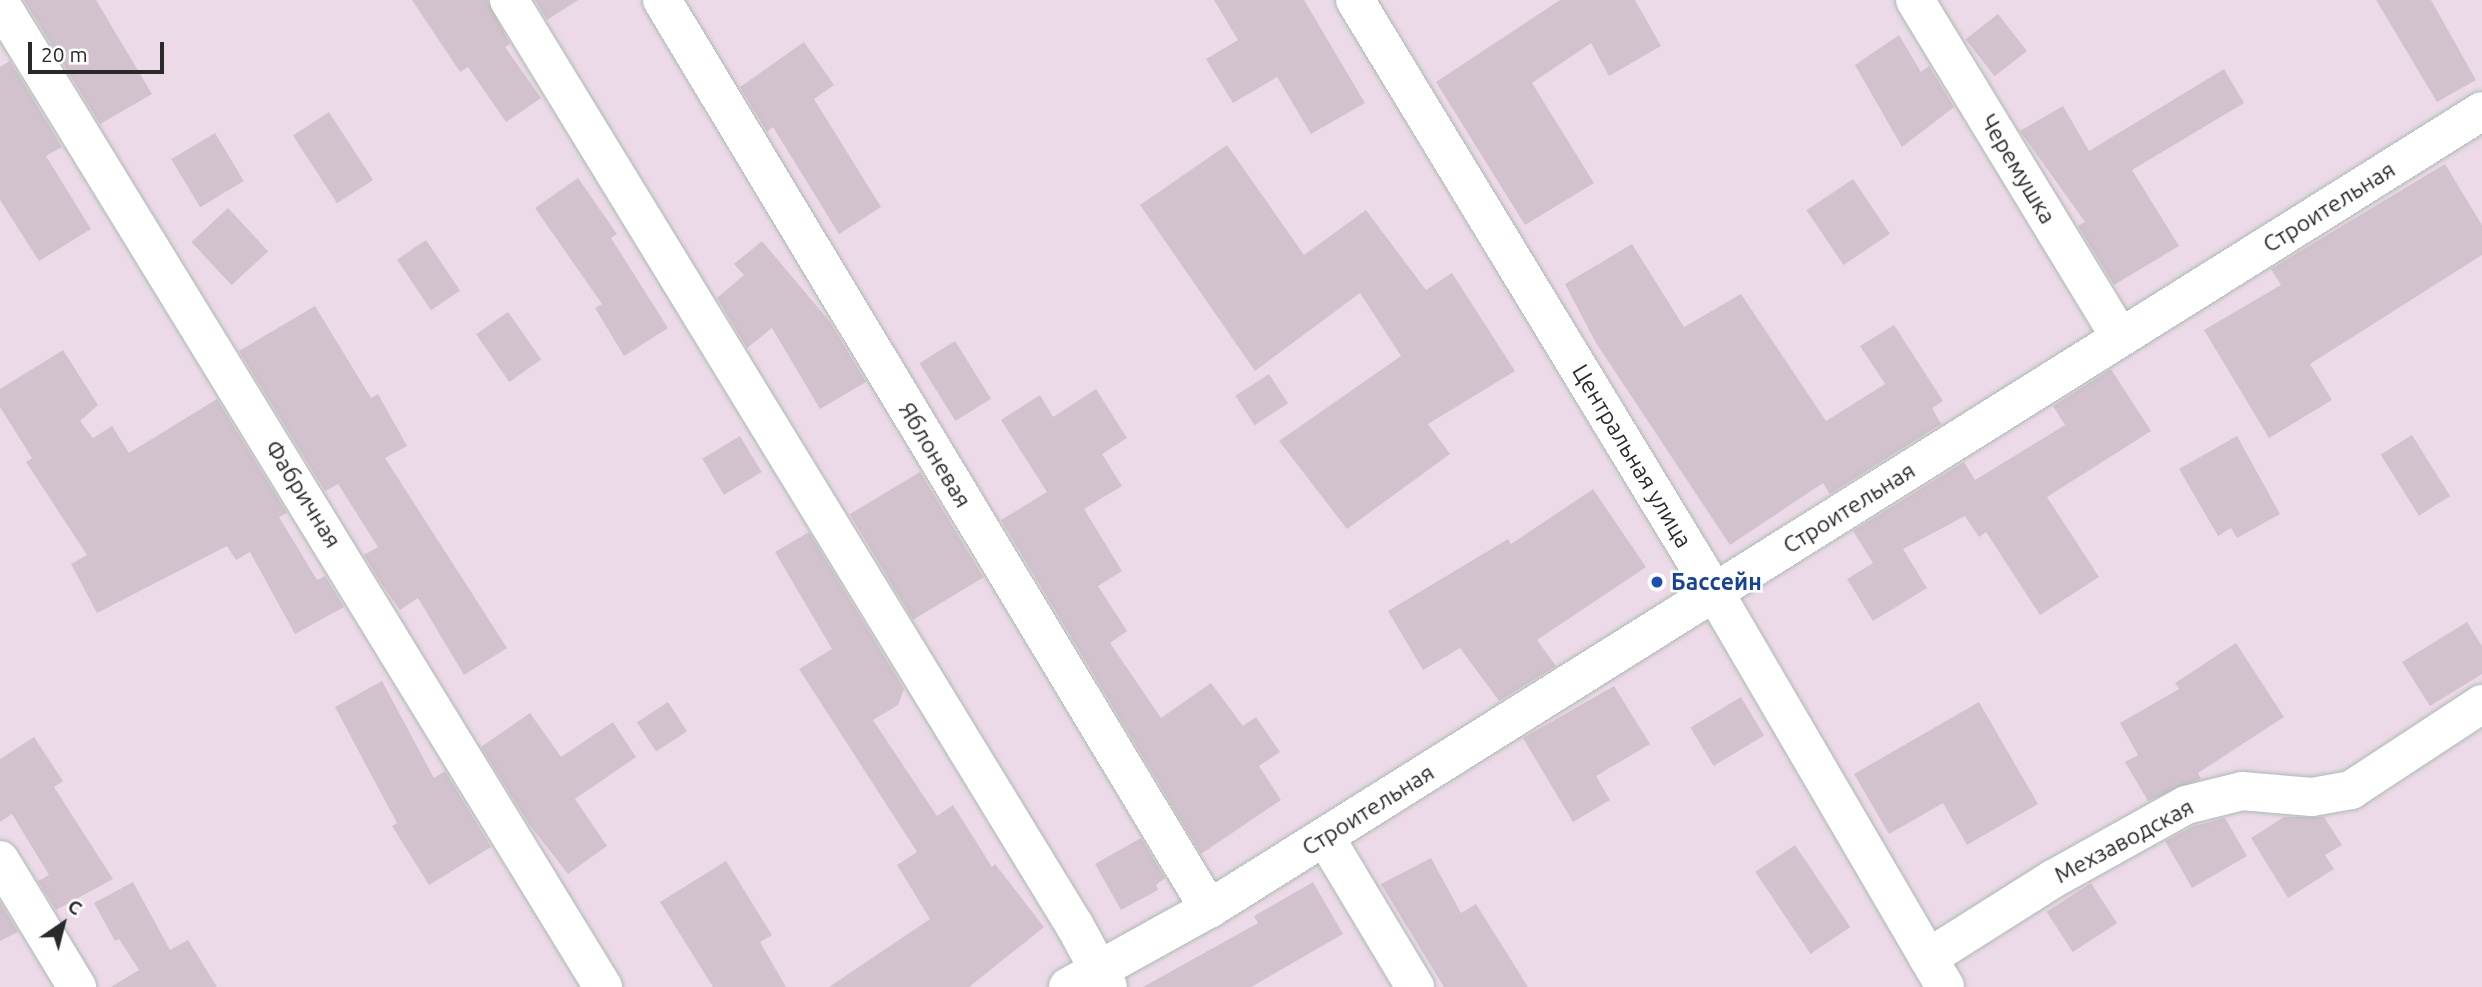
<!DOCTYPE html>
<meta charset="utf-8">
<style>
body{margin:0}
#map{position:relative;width:2482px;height:987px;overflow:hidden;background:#eddae9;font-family:Ubuntu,sans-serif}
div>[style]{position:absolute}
.building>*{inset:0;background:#d2c2ce;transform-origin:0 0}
.roads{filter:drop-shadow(0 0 2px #aabbb2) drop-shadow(0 0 2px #aabbb2)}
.minor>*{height:38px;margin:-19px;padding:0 19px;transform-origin:19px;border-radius:19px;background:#fff}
.dots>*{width:19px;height:19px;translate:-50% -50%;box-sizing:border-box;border:4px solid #fff;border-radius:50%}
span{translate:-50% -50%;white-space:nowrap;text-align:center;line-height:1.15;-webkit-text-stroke:5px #fff;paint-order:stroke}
.street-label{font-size:23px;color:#292929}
.transit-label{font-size:23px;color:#164399;font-weight:700}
.left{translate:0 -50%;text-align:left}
.north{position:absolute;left:28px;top:889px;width:70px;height:70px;-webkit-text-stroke:5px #fff;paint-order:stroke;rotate:35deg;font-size:19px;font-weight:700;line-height:28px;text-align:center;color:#292929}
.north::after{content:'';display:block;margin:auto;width:24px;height:32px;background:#292929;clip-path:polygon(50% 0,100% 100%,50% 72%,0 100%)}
.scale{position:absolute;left:28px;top:42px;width:136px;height:32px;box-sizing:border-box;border:4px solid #292929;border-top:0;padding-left:9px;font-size:21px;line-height:24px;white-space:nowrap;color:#292929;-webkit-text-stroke:5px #fff;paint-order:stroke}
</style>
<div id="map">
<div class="building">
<i style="clip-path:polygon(24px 0,96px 0,152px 94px,100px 124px)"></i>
<i style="clip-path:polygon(412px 0,487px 0,510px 44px,505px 47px,541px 98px,506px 122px,468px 67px,460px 72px)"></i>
<i style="clip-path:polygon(535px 0,578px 0,547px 20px)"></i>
<i style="clip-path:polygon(1214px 0,1304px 0,1365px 103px,1311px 134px,1277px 77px,1233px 103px,1206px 59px,1238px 40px)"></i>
<i style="clip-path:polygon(1560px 0,1635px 0,1661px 46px,1609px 76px,1591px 43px,1532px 83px,1594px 183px,1525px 225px,1436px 82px)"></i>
<i style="clip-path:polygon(2376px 0,2431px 0,2476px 80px,2437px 102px)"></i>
<i style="left:1998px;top:14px;width:47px;height:41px;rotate:52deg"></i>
<i style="clip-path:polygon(1899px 35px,1921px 72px,1929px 66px,1954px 107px,1902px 147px,1855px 65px)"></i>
<i style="clip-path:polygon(804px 42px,834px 85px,814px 99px,881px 207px,839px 234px,773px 127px,767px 132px,740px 87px)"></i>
<i style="clip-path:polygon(10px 61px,62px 147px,46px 156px,91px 229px,39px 261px,0 200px,0 67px)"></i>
<i style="clip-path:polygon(2224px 69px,2244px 103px,2132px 170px,2179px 246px,2114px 285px,2078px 226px,2085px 222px,2020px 131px,2063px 106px,2089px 151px)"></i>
<i style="left:329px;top:112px;width:81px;height:43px;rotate:57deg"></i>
<i style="left:215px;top:133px;width:56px;height:51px;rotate:59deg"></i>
<i style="clip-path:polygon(1227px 145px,1304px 255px,1366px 210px,1426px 290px,1452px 273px,1515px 371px,1428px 424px,1450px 454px,1347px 529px,1279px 441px,1401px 356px,1360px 293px,1255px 371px,1140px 205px)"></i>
<i style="clip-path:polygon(2445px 164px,2482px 225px,2482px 255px,2310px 364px,2332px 400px,2269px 438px,2204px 330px,2281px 285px,2271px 269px)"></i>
<i style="clip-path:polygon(578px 178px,617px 234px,611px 238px,668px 328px,624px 356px,595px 308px,602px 304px,535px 208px)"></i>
<i style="left:1853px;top:179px;width:66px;height:56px;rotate:56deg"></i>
<i style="left:228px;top:208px;width:59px;height:50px;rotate:47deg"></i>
<i style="left:426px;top:240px;width:61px;height:35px;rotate:56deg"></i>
<i style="clip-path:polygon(762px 241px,830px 322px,866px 382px,820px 409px,772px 328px,747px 348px,717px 298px,744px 275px,734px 264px)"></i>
<i style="clip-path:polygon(1632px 244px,1684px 327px,1741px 294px,1826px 421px,1885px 384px,1860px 346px,1894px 325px,1943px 401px,1932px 408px,1941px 424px,1830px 494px,1823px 483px,1730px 545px,1596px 343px,1565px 284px)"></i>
<i style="clip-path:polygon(315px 306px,371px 398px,378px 394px,407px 446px,385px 458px,507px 648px,464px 675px,418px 598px,400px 610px,383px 586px,364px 555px,378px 547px,338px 484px,325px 491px,239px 351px)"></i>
<i style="left:508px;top:312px;width:58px;height:39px;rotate:55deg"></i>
<i style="left:955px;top:341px;width:68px;height:42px;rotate:58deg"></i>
<i style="clip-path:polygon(63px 350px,98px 405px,80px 421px,93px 438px,112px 426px,129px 453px,217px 399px,287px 513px,279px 517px,317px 580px,325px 576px,344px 607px,295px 634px,250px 552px,236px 560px,227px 546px,97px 613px,71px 564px,87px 555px,26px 462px,32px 458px,0 407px,0 389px)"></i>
<i style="clip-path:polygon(2111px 369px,2151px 431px,2047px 497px,2099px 577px,2040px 615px,1986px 532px,1979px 537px,1965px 516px,1903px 549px,1927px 588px,1873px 621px,1847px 579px,1873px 563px,1853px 531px,1964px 462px,1975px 480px,2065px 425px,2053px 406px)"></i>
<i style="left:1269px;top:374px;width:35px;height:40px;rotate:57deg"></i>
<i style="clip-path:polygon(1096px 389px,1127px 438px,1102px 454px,1122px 486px,1084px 509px,1122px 571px,1098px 586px,1127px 631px,1110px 643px,1161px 718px,1211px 683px,1243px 726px,1256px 717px,1280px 752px,1259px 766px,1281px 800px,1201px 854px,1001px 520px,1047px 492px,1001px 420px,1040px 395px,1053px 417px)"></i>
<i style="left:2412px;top:435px;width:72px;height:37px;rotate:58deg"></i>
<i style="left:740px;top:436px;width:42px;height:44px;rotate:59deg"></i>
<i style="clip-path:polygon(2237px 436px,2280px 514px,2237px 538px,2231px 528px,2218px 536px,2179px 469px)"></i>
<i style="left:920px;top:472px;width:123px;height:82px;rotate:59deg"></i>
<i style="clip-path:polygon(1593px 489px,1646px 567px,1537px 640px,1556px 666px,1499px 701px,1460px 648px,1423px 670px,1388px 611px,1508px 539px,1511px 544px)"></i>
<i style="clip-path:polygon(809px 532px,904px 689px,898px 705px,873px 720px,937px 816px,953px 805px,992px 867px,995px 864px,1044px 927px,969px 987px,829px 987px,930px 919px,897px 865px,917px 852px,799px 669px,832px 649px,775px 552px)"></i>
<i style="clip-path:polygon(2467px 622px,2482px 646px,2482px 674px,2430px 706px,2402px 662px)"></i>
<i style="clip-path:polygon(2236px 643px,2284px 717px,2198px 773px,2201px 779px,2148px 801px,2125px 762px,2138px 755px,2120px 723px,2179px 689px,2175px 683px)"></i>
<i style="clip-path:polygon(382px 681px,434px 778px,445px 771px,491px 847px,429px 885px,392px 826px,397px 823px,335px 707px)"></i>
<i style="clip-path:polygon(1614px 686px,1650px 744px,1596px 776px,1610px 800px,1573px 822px,1523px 738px)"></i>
<i style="left:1741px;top:697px;width:45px;height:59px;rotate:59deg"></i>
<i style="left:668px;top:702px;width:35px;height:37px;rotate:57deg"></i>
<i style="clip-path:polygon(1979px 702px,2038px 804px,1967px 845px,1943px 803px,1889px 834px,1854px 774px)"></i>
<i style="clip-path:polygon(530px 713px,561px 757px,613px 722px,636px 757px,575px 799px,607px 846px,568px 874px,529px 824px,481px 747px)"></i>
<i style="clip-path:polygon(34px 737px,63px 781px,54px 787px,113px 879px,56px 910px,38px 881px,49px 875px,12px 814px,0 822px,0 759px)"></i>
<i style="clip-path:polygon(2284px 817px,2324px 817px,2342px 845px,2325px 855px,2334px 869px,2288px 898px,2251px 838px)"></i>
<i style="clip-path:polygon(2225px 818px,2247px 856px,2192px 888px,2165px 841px,2194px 826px)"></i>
<i style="clip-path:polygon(1141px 838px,1165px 878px,1156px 885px,1158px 890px,1121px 910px,1095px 864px)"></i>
<i style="left:1795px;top:845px;width:99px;height:48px;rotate:56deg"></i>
<i style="clip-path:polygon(1431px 858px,1461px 913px,1476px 904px,1528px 987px,1444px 987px,1381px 884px)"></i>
<i style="clip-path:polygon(726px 861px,772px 935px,760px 942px,786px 987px,713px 987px,660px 902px)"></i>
<i style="clip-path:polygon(133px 882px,170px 950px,188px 940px,217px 987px,111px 987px,139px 970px,119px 939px,115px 941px,94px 903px)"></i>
<i style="clip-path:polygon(1313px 882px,1343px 934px,1251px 987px,1143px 987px,1258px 923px,1254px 916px)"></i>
<i style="left:2091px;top:883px;width:48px;height:53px;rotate:57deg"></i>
<i style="clip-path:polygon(0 902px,18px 932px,0 941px)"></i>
</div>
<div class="roads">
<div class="minor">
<i style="left:509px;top:0;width:1085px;rotate:58.57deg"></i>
<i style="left:1075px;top:926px;width:69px;rotate:61.6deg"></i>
<i style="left:662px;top:0;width:1061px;rotate:58.96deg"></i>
<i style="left:1355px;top:0;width:694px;rotate:58.74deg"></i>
<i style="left:1715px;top:593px;width:456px;rotate:59.7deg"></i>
<i style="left:1915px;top:0;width:394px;rotate:58.7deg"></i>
<i style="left:0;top:3px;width:1154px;rotate:58.5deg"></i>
<i style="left:1325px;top:837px;width:175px;rotate:59deg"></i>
<i style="left:0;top:860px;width:149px;rotate:58.8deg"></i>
<i style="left:1928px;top:958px;width:148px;rotate:-32.3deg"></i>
<i style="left:2053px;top:879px;width:152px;rotate:-29.1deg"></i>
<i style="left:2186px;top:805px;width:58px;rotate:-14deg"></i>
<i style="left:2242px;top:791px;width:70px;rotate:4.9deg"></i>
<i style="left:2312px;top:797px;width:40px;rotate:-10deg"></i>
<i style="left:2351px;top:790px;width:157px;rotate:-33.3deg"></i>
<i style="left:1068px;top:987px;width:161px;rotate:-29deg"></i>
<i style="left:1209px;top:909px;width:1502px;rotate:-32.08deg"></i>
</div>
</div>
<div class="dots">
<i style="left:1657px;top:582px;background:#1a4fb4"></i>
</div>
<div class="street-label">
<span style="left:2018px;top:169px;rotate:59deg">Черемушка</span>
<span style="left:2329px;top:207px;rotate:-32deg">Строительная</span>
<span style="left:935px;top:455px;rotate:59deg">Яблоневая</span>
<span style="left:1632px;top:456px;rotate:59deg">Центральная улица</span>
<span style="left:303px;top:494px;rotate:58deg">Фабричная</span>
<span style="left:1849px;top:508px;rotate:-32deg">Строительная</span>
<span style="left:1368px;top:810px;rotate:-32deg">Строительная</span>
<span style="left:2124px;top:841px;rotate:-28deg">Мехзаводская</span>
</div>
<div class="transit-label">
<span class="left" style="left:1671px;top:582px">Бассейн</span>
</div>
<div class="north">С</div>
<div class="scale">20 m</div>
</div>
